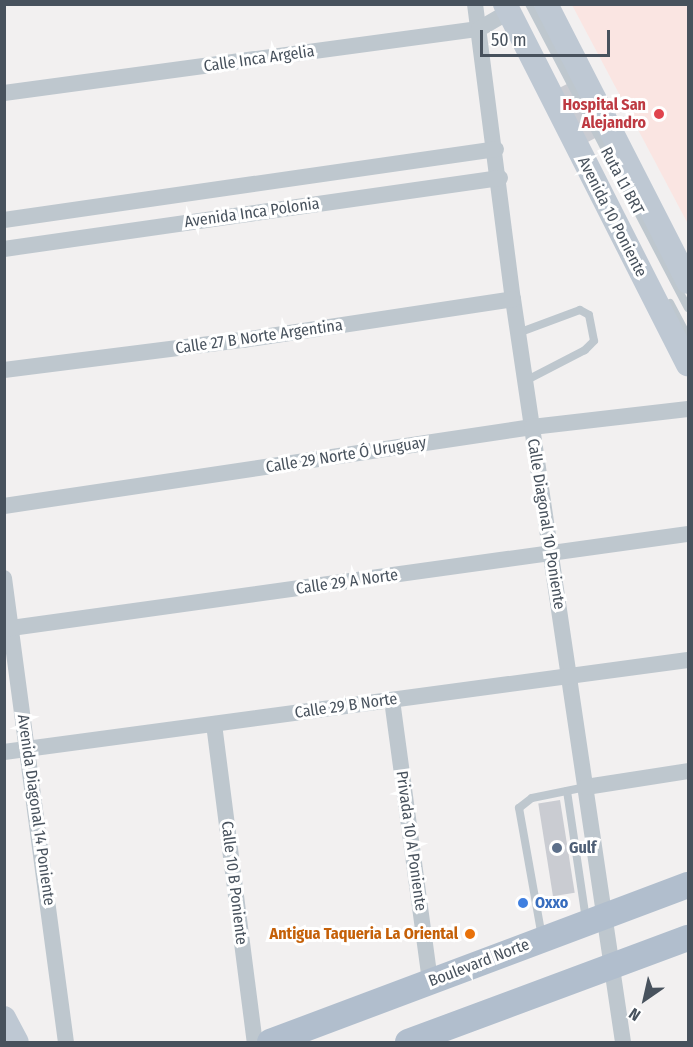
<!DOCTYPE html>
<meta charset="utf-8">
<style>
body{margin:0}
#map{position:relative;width:693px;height:1047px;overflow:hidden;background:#f2f0f0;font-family:"Fira Sans Condensed",sans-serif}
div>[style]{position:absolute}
.medical>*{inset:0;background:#fae5e2}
.building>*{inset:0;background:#caccd2;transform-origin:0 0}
.lane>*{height:8px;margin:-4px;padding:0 4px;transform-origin:4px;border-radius:4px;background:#bec7ce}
.street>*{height:16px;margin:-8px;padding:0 8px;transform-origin:8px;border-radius:8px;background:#bec7ce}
.secondary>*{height:24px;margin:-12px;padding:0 12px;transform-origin:12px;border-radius:12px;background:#bec8d3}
.primary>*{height:26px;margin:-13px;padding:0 13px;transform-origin:13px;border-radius:13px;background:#b1becd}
.dots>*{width:16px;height:16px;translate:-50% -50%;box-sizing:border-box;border:3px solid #fff;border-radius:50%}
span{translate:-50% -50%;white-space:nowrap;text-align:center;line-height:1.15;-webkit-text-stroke:6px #fff;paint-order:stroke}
.street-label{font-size:16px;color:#48525d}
.health-label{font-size:16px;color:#be3a42;font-weight:700}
.right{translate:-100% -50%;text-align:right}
.service-label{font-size:16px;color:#4e5e75;font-weight:700}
.left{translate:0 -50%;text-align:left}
.shop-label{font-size:16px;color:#366cbe;font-weight:700}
.food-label{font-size:16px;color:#c56008;font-weight:700}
.frame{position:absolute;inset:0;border:6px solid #48525d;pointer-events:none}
.north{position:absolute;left:615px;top:969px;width:60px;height:60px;-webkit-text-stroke:4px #fff;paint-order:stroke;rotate:214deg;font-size:16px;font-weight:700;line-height:24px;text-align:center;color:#48525d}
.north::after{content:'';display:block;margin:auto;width:21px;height:27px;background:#48525d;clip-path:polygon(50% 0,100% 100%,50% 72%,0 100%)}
.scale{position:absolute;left:480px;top:30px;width:130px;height:27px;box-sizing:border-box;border:3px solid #48525d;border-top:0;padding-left:8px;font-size:18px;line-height:21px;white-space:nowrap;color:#48525d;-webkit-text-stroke:4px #fff;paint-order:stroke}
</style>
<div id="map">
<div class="medical">
<i style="clip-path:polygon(572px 5px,688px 5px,688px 224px)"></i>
</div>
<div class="building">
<i style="left:569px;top:83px;width:61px;height:10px;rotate:63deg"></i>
<i style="left:560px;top:800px;width:94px;height:22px;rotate:81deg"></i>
</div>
<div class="lane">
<i style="left:529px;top:4px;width:343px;rotate:62.4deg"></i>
<i style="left:670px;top:303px;width:38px;rotate:62deg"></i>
<i style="left:518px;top:333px;width:66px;rotate:-20.4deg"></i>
<i style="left:580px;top:310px;width:10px;rotate:29deg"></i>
<i style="left:589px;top:315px;width:26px;rotate:79deg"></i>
<i style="left:594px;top:341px;width:13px;rotate:135deg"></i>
<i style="left:585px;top:350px;width:68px;rotate:152.7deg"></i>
<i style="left:567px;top:791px;width:129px;rotate:81.6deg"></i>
<i style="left:542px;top:937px;width:131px;rotate:-100.1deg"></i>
<i style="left:519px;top:808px;width:16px;rotate:-38deg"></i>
<i style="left:532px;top:798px;width:55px;rotate:-11.5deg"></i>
</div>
<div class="street">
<i style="left:475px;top:4px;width:297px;rotate:82.7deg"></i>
<i style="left:513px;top:299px;width:751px;rotate:81.58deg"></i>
<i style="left:4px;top:93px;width:479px;rotate:-7.7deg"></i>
<i style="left:479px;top:29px;width:34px;rotate:-30deg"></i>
<i style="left:4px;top:220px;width:497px;rotate:-8.2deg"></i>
<i style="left:4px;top:249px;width:501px;rotate:-8.15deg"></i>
<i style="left:4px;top:370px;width:241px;rotate:-7.2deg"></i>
<i style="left:243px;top:340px;width:273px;rotate:-8.6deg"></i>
<i style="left:4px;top:506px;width:534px;rotate:-8.51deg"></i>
<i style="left:532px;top:427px;width:157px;rotate:-6.6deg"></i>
<i style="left:4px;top:578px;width:468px;rotate:82.4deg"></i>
<i style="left:4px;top:629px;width:691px;rotate:-7.91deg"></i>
<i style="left:392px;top:700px;width:285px;rotate:82.3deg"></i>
<i style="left:214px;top:724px;width:321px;rotate:82.7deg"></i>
<i style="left:4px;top:752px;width:690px;rotate:-7.66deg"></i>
<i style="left:586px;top:787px;width:103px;rotate:-8.9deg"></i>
</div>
<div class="secondary">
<i style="left:505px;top:4px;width:404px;rotate:63.1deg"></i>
<i style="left:546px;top:4px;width:312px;rotate:62.9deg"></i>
<i style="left:4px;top:1018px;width:27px;rotate:62deg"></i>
</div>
<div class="primary">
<i style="left:270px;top:1042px;width:447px;rotate:-20.6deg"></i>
<i style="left:408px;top:1042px;width:299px;rotate:-20.4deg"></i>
</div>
<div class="dots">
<i style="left:659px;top:114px;background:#e0444e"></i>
<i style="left:557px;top:848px;background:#5c6f8a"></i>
<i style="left:523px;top:903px;background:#3f7fe0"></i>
<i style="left:470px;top:934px;background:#e8710a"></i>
</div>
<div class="street-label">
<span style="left:259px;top:59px;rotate:-8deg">Calle Inca Argelia</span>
<span style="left:622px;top:181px;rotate:62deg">Ruta L1 BRT</span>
<span style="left:252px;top:213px;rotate:-8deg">Avenida Inca Polonia</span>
<span style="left:612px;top:217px;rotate:63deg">Avenida 10 Poniente</span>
<span style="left:259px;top:337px;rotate:-8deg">Calle 27 B Norte Argentina</span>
<span style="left:346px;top:455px;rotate:-9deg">Calle 29 Norte Ó Uruguay</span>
<span style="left:546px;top:524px;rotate:81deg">Calle Diagonal 10 Poniente</span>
<span style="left:347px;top:582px;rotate:-8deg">Calle 29 A Norte</span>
<span style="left:346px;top:706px;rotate:-8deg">Calle 29 B Norte</span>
<span style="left:36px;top:810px;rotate:82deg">Avenida Diagonal 14 Poniente</span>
<span style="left:411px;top:841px;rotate:82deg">Privada 10 A Poniente</span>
<span style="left:234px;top:883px;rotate:83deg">Calle 10 B Poniente</span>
<span style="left:479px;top:963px;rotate:-21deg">Boulevard Norte</span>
</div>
<div class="health-label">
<span class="right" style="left:646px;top:114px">Hospital San<br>Alejandro</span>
</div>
<div class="service-label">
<span class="left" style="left:569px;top:848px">Gulf</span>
</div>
<div class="shop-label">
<span class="left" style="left:535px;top:903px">Oxxo</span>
</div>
<div class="food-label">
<span class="right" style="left:458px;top:934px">Antigua Taqueria La Oriental</span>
</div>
<div class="frame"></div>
<div class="north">N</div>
<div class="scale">50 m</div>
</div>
